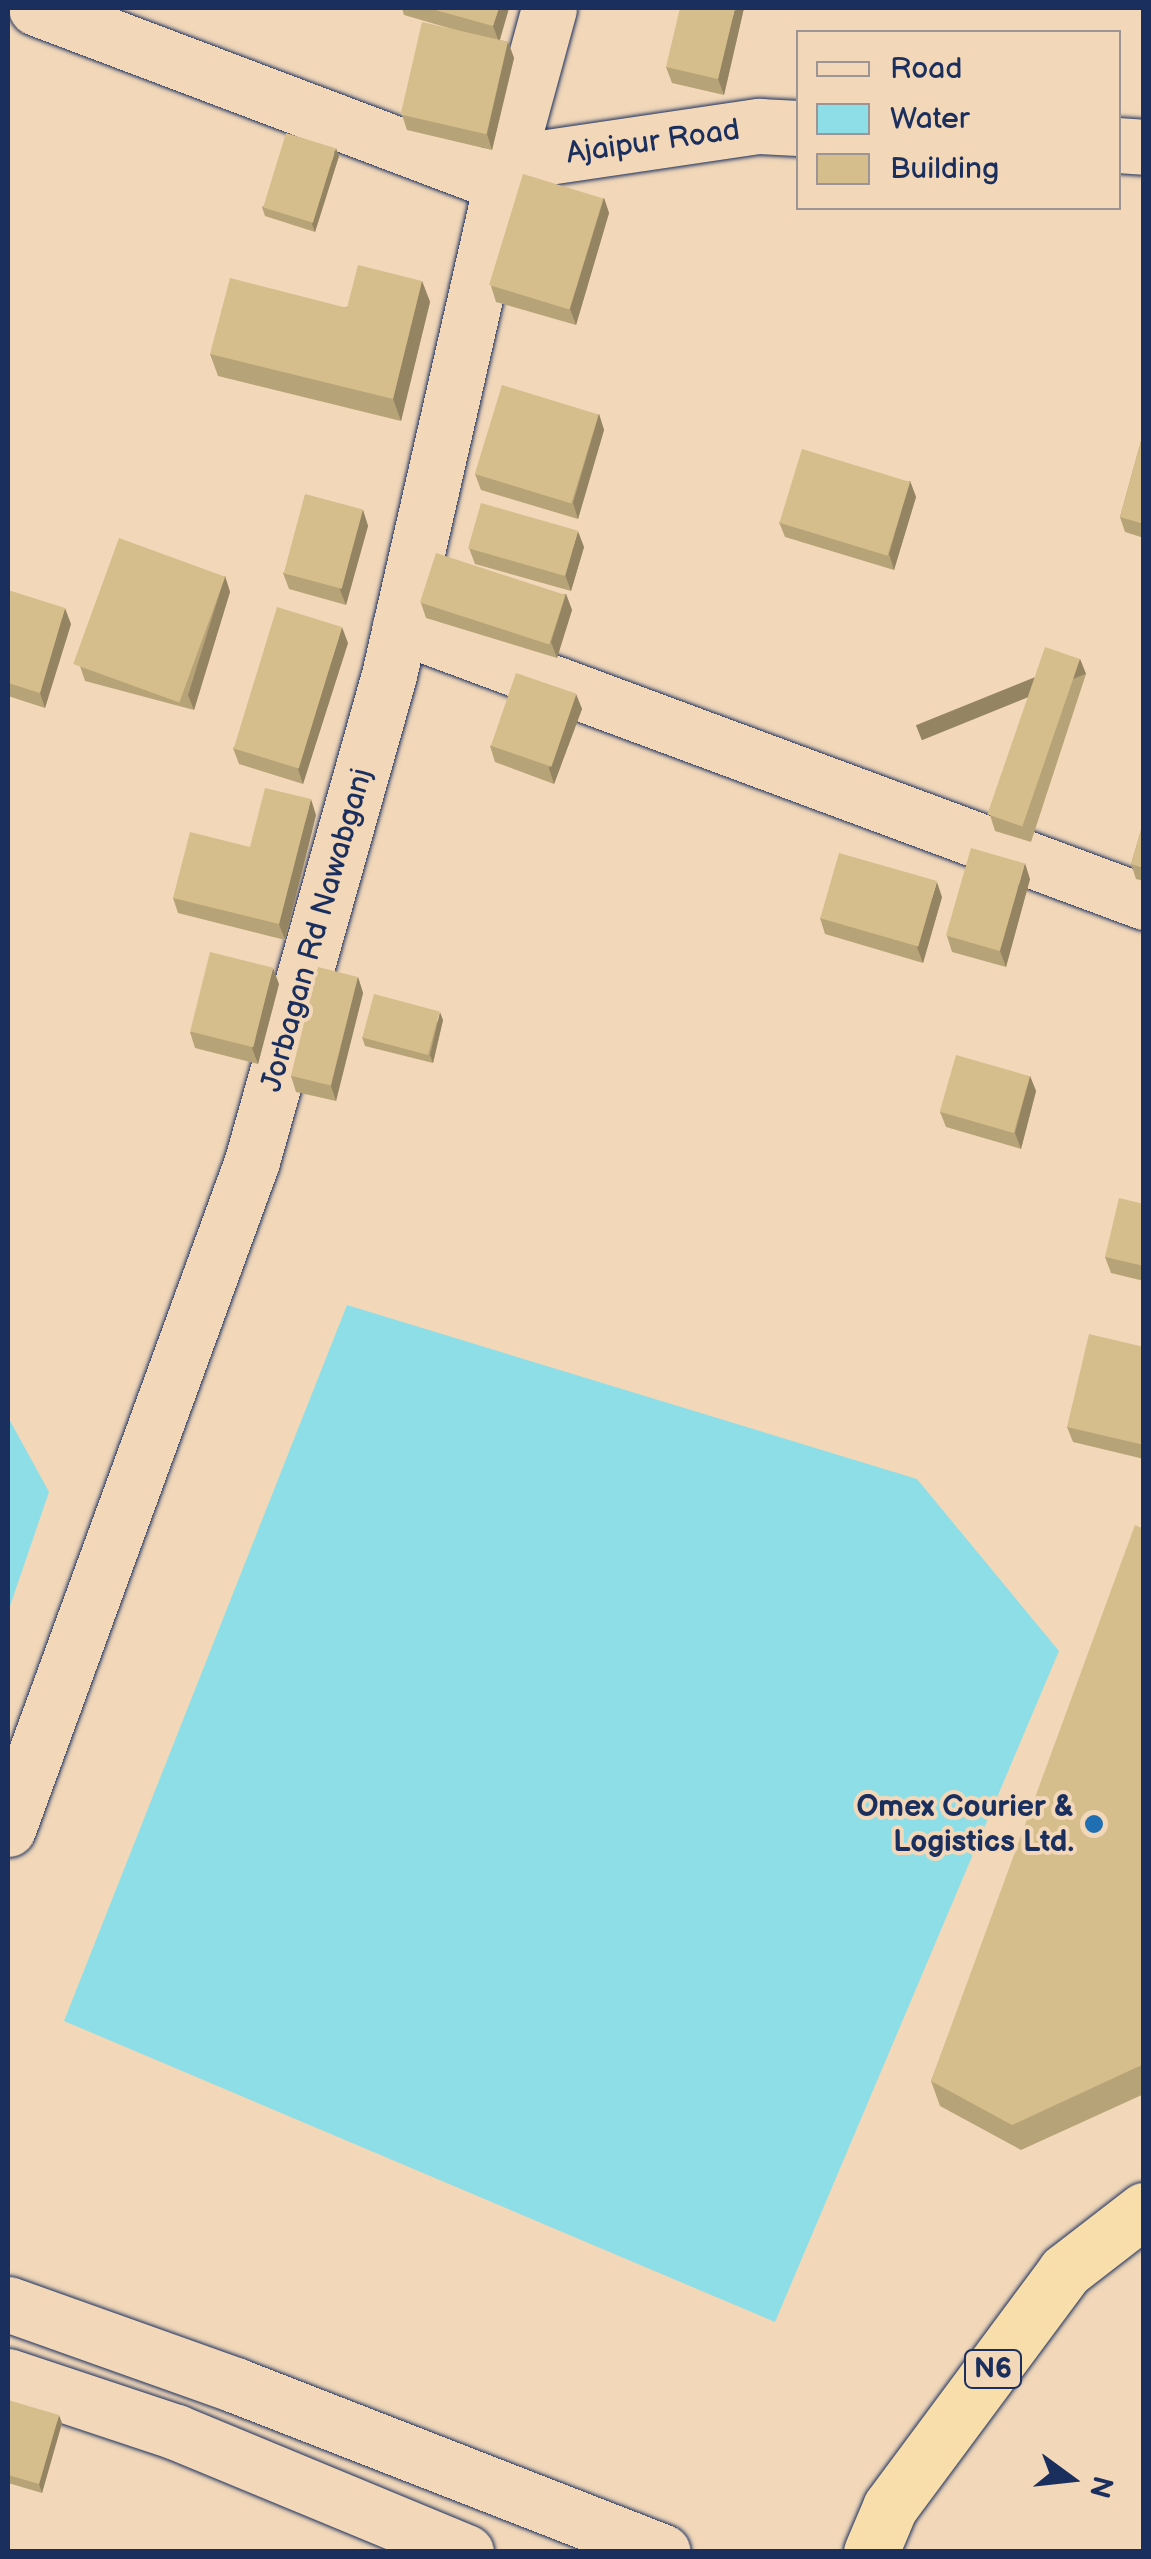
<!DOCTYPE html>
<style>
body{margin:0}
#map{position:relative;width:1151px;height:2559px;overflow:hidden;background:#f2d8b9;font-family:"Balsamiq Sans",sans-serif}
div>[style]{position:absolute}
.water>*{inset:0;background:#8ddee6}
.roads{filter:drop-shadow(0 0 2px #1b2f5e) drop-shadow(0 0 2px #1b2f5e)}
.street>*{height:55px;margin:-27.5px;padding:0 27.5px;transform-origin:27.5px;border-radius:27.5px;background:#f2d8b9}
.secondary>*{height:55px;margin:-27.5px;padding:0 27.5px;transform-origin:27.5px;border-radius:27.5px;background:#f2d8b9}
.highway>*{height:55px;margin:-27.5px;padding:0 27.5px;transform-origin:27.5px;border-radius:27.5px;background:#f8deab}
.wall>*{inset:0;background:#b7a378}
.shaded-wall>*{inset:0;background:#958462;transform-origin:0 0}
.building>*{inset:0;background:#d5bd8c;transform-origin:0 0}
.dots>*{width:28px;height:28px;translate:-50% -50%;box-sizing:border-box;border:5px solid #f2d8b9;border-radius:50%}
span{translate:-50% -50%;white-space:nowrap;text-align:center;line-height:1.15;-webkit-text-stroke:8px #f2d8b9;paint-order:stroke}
.shield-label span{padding:2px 8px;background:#f2d8b9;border:2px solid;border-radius:8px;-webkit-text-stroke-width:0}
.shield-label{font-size:28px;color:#1b2f5e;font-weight:700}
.street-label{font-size:30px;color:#1b2f5e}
.poi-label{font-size:30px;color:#1b2f5e;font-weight:700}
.right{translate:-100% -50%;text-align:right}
.frame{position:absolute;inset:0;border:10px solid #1b2f5e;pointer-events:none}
.legend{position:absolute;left:796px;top:30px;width:325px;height:180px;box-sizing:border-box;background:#f2d8b9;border:2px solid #9c9495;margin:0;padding:12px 18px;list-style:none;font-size:30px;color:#1b2f5e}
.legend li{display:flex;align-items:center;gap:20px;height:50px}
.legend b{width:50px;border:2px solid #9c9495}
.north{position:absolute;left:1021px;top:2429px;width:100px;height:100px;-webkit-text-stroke:8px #f2d8b9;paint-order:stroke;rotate:105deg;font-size:28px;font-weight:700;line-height:40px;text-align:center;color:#1b2f5e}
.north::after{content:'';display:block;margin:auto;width:35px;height:45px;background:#1b2f5e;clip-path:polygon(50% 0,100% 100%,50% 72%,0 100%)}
</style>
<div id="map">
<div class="water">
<i style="clip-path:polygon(347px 1305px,917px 1479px,1059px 1651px,775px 2322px,64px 2021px)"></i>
<i style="clip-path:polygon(8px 1417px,49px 1492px,8px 1612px)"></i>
</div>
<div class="roads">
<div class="street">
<i style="left:36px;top:8px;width:497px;rotate:20.7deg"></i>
<i style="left:1118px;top:145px;width:26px;rotate:4deg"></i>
<i style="left:507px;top:163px;width:255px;rotate:-8.4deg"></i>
<i style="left:759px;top:126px;width:39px;rotate:3deg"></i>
<i style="left:400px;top:626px;width:794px;rotate:20.35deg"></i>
<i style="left:8px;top:1829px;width:711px;rotate:-69.93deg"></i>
<i style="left:252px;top:1161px;width:505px;rotate:-74.26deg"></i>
<i style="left:389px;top:675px;width:504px;rotate:-77.15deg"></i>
<i style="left:501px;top:184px;width:182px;rotate:-74.7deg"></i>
</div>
<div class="secondary">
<i style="left:8px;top:2304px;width:241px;rotate:19.6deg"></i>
<i style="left:235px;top:2385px;width:459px;rotate:21.3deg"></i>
<i style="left:8px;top:2376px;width:177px;rotate:18.4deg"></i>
<i style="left:176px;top:2432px;width:314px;rotate:22.5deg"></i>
</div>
<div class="highway">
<i style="left:871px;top:2552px;width:49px;rotate:-67.1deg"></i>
<i style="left:890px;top:2507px;width:294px;rotate:-53.4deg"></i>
<i style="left:1065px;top:2271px;width:100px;rotate:-37.7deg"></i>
</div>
</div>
<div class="wall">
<i style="clip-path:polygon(402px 8px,509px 8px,500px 40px,508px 42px,514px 58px,492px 150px,407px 130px,402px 115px,459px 31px,404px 15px)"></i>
<i style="clip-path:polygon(744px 8px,724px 95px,672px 83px,666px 67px)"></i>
<i style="clip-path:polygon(339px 156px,315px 232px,265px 216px,262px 207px)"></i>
<i style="clip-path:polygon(604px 198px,609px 213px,576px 325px,496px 302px,491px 286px)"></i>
<i style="clip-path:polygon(422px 281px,430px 302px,401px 421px,218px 376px,210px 354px)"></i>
<i style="clip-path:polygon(599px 414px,604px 430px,578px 519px,481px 490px,475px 474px)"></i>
<i style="clip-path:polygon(1144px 430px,1144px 538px,1125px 532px,1120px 517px)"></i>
<i style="clip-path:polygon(910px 481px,916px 497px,894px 570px,785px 537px,779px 522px)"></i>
<i style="clip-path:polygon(363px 510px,368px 526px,346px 605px,289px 589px,283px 573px)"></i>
<i style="clip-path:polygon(584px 547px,571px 591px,475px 564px,469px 548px)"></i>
<i style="clip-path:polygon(225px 576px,230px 592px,194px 710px,85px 681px,80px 666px)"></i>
<i style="clip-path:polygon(8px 590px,71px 624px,45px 708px,8px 696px)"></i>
<i style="clip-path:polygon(566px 594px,572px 610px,557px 658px,426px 618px,421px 603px)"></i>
<i style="clip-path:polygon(348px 643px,303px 784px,239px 764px,233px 748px)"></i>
<i style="clip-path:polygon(1080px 659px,1086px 674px,1031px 842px,995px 831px,990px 815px)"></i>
<i style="clip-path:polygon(576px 694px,582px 709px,554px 784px,495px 762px,490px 746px)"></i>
<i style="clip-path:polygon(316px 815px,285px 940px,178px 913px,173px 898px,250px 847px)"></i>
<i style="clip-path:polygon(1144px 820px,1144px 881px,1136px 879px,1131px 864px)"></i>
<i style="clip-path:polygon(1030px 879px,1006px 967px,952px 952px,947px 936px)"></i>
<i style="clip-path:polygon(942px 897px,923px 963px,825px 934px,820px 918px)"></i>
<i style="clip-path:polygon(358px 977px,363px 993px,336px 1101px,296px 1092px,291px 1076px)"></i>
<i style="clip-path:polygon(279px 984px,258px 1064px,195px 1048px,190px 1032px)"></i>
<i style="clip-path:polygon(443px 1020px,433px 1063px,365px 1046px,362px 1037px)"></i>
<i style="clip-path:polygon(1030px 1076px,1036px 1091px,1021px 1149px,946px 1127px,940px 1112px)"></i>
<i style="clip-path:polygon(1144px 1204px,1144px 1281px,1111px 1273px,1105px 1257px)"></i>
<i style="clip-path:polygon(1144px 1347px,1144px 1459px,1073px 1442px,1067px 1427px)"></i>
<i style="clip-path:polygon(1144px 1529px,1144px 2094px,1021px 2150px,940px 2106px,931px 2081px)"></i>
<i style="clip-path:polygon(8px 2400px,62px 2423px,42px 2493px,8px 2483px)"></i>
</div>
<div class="shaded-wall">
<i style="clip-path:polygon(499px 8px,509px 8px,499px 42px,493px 26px)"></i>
<i style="clip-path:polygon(735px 8px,744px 8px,724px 95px,718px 79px)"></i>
<i style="clip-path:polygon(508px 42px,514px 58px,492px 150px,487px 134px)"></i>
<i style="clip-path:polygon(336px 148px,339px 156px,315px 232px,312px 224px)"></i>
<i style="clip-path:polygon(604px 198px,609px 213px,576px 325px,570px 309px)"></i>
<i style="clip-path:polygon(422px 281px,430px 302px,401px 421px,393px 399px)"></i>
<i style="clip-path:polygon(599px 414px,604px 430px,578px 519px,573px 503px)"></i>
<i style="clip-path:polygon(910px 481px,916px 497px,894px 570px,889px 554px)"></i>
<i style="clip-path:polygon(363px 510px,368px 526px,346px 605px,340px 590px)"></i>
<i style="clip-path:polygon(578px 531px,584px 547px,571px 591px,565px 575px)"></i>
<i style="clip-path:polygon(225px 576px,230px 592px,194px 710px,188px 695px)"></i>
<i style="clip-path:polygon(566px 594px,572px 610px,557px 658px,551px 642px)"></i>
<i style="clip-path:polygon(65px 608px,71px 624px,45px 708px,40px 693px)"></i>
<i style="clip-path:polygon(342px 627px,348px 643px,303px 784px,298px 769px)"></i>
<i style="left:1080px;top:659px;width:16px;height:177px;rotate:68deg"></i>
<i style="clip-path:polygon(576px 694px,582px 709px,554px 784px,549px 768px)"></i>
<i style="clip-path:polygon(311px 799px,316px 815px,285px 940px,279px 924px)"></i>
<i style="clip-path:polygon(1025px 863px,1030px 879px,1006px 967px,1000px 951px)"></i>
<i style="clip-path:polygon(937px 882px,942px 897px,923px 963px,917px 947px)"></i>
<i style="clip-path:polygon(273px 968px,279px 984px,258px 1064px,252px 1048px)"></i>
<i style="clip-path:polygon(358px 977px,363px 993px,336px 1101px,331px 1086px)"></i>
<i style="clip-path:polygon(440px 1012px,443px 1020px,433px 1063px,430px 1055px)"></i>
<i style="clip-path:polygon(1030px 1076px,1036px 1091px,1021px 1149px,1015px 1133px)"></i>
<i style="clip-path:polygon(59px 2415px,62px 2423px,42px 2493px,39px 2484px)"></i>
</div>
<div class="building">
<i style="clip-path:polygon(428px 8px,499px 8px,493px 26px)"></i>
<i style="clip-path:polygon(680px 8px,735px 8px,718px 79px,666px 67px)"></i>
<i style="left:422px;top:22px;width:88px;height:95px;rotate:13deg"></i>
<i style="left:286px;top:133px;width:52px;height:78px;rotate:17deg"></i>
<i style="left:523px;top:174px;width:84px;height:116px;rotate:17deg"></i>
<i style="clip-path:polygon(358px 265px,422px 281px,393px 399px,210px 354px,230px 278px,347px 308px)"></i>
<i style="left:502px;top:385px;width:101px;height:93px;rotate:17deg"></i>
<i style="clip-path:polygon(1144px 430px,1144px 524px,1120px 517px)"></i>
<i style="left:802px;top:449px;width:113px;height:77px;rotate:17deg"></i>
<i style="left:305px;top:494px;width:60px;height:82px;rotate:15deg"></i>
<i style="left:481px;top:503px;width:101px;height:47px;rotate:16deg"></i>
<i style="left:119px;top:538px;width:113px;height:134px;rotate:20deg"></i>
<i style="left:436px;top:553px;width:136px;height:52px;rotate:18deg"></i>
<i style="clip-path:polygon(8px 590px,65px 608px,40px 693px,8px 683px)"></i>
<i style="left:277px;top:607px;width:68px;height:148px;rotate:17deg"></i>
<i style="left:1045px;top:647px;width:37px;height:177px;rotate:19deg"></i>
<i style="left:516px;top:673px;width:64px;height:77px;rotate:19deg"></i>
<i style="clip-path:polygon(265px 788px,311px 799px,279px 924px,173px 898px,190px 832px,250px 847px)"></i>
<i style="clip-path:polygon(1144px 820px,1144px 868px,1131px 864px)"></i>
<i style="left:971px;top:848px;width:56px;height:91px;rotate:16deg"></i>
<i style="left:839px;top:853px;width:102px;height:68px;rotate:16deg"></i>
<i style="left:210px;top:952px;width:65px;height:82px;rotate:14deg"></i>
<i style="left:318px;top:967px;width:41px;height:112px;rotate:14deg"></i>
<i style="left:374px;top:994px;width:68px;height:45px;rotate:15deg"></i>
<i style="left:956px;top:1055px;width:77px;height:59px;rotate:16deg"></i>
<i style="clip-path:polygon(1119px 1198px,1144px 1204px,1144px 1266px,1105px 1257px)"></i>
<i style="clip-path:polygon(1089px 1334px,1144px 1347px,1144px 1445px,1067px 1427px)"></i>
<i style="clip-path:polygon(1135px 1525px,1144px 1529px,1144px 2064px,1012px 2125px,931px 2081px)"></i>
<i style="clip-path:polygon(8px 2400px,59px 2415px,39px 2484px,8px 2475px)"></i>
</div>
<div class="dots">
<i style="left:1094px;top:1824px;background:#1f6fb2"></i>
</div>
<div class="shield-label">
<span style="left:993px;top:2369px">N6</span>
</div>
<div class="street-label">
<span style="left:653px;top:142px;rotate:-8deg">Ajaipur Road</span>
<span style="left:317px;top:930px;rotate:-74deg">Jorbagan Rd Nawabganj</span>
</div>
<div class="poi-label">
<span class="right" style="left:1074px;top:1824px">Omex Courier &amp;<br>Logistics Ltd.</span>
</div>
<div class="frame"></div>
<ul class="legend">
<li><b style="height:12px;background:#f2d8b9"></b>Road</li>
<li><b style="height:28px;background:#8ddee6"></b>Water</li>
<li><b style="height:28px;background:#d5bd8c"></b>Building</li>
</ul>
<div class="north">N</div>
</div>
